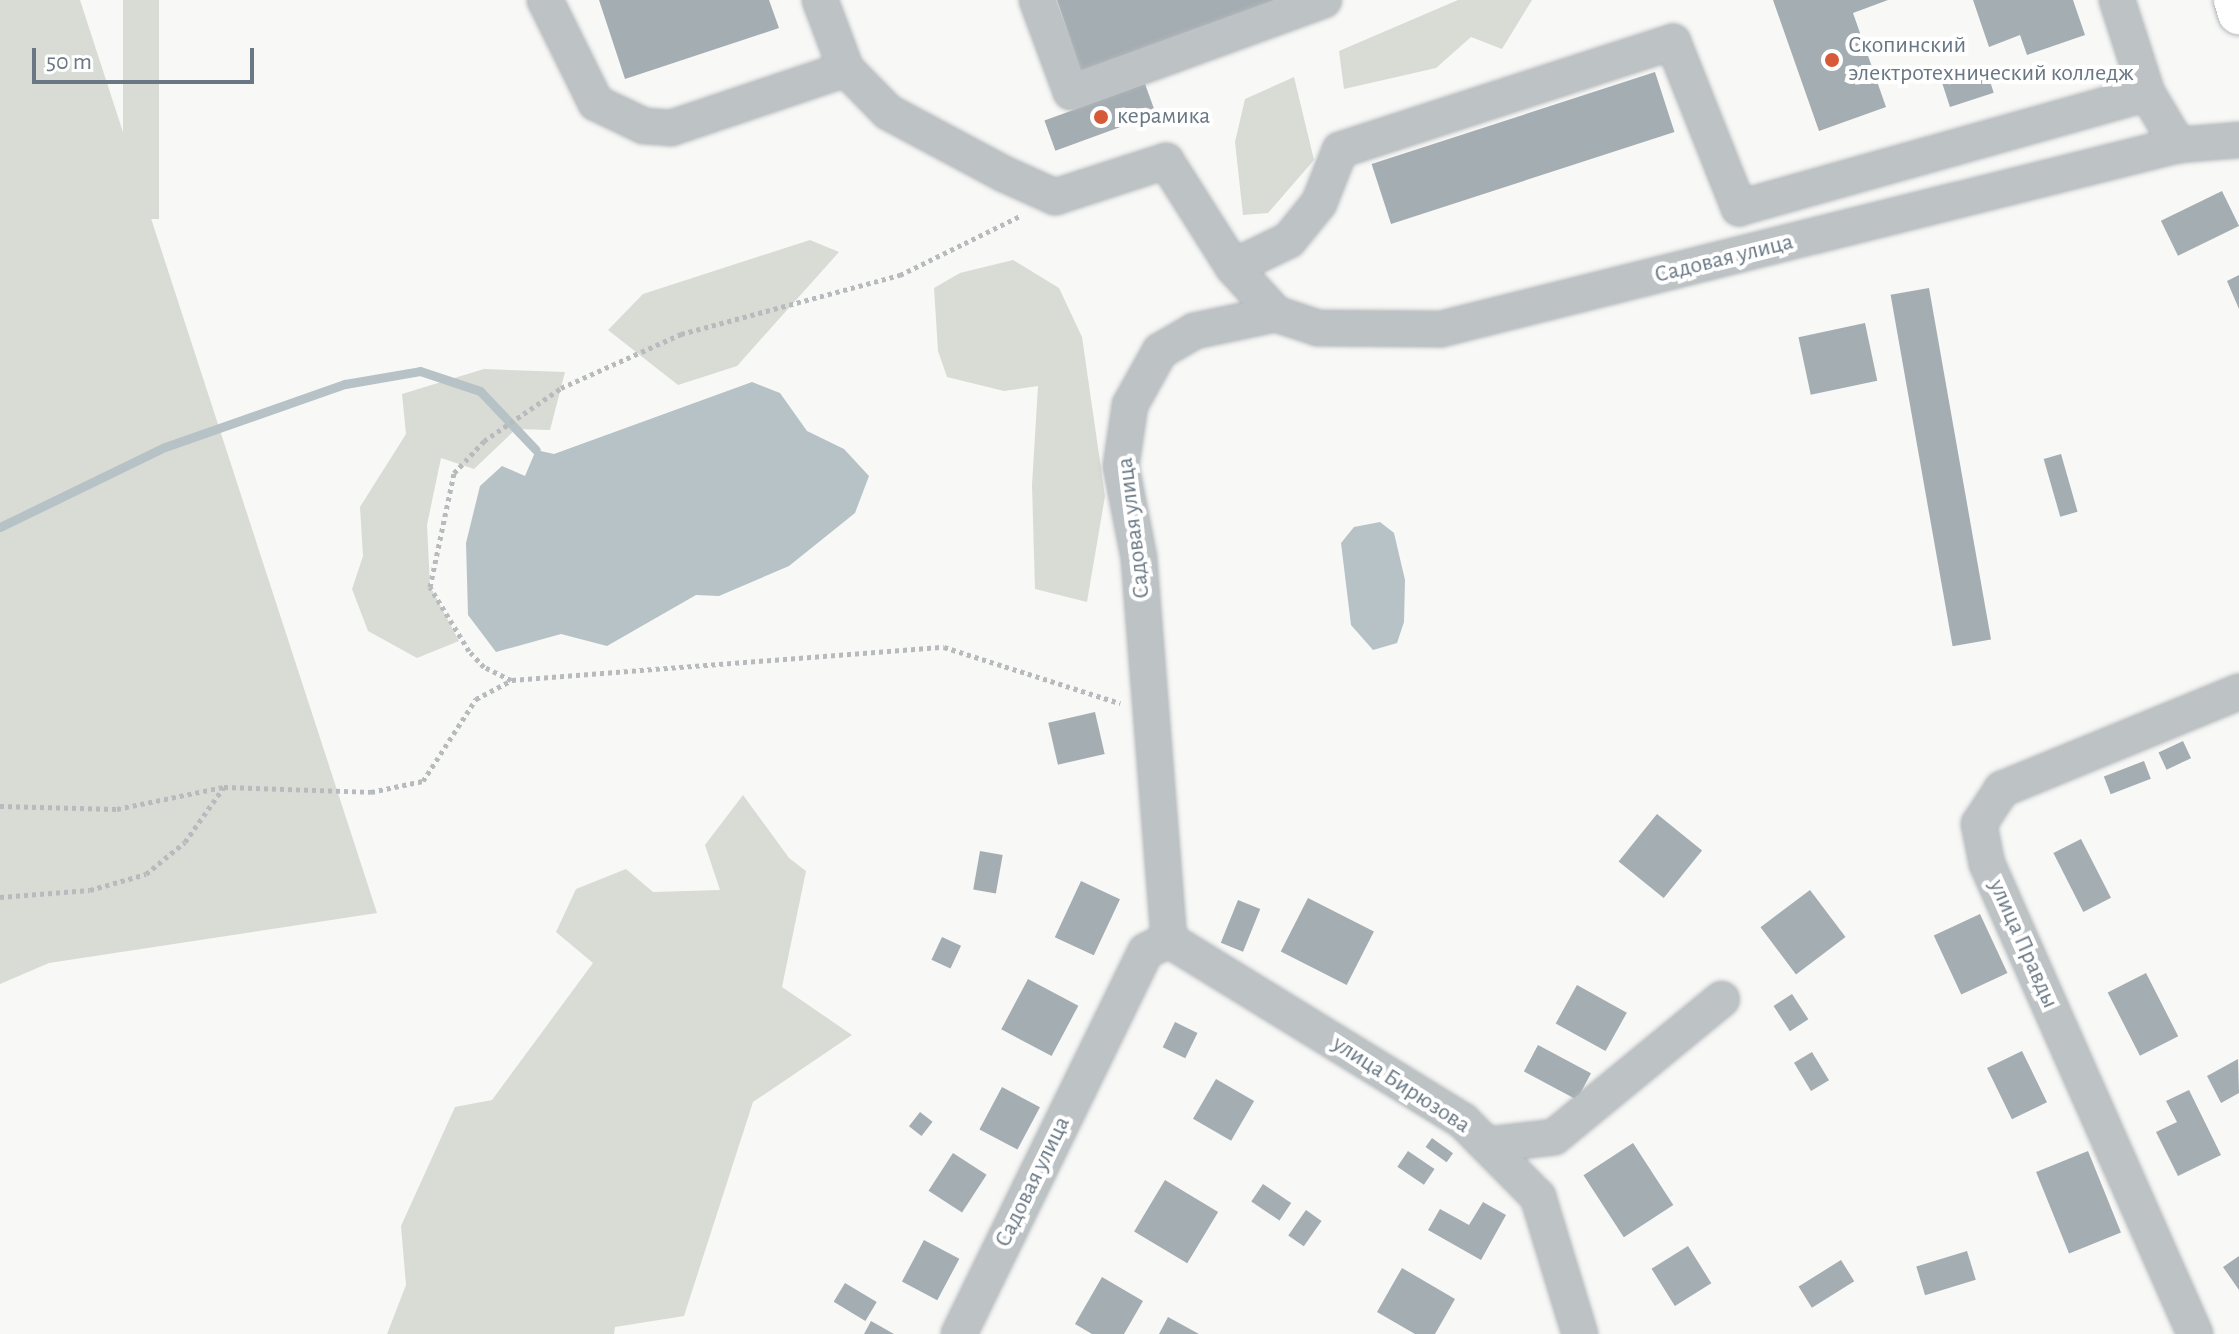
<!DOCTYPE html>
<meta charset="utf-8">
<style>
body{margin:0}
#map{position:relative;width:2239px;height:1334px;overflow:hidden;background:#f8f8f6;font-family:"Alegreya Sans",sans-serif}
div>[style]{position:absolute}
.green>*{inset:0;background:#d8dcd5;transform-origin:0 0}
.water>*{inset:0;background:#b6c2c5}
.stream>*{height:9px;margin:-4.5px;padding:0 4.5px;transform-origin:4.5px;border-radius:4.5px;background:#b6c2c5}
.building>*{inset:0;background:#a4adb2;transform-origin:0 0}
.path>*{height:5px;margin-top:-2.5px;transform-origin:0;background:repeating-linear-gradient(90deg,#b8bbbe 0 4px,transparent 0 8px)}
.roads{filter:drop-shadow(0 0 2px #b1b6ba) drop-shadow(0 0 2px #b1b6ba)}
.minor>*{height:34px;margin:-17px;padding:0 17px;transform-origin:17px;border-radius:17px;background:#bdc2c5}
.major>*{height:42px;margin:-21px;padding:0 21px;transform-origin:21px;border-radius:21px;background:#fff}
.dots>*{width:22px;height:22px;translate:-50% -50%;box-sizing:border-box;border:4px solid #fff;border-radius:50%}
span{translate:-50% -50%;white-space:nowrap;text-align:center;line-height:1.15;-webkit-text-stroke:8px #fff;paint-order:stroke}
.poi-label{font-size:24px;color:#697884}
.left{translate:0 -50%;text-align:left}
.street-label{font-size:24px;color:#697884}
.scale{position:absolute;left:32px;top:48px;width:222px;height:36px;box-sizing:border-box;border:4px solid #697884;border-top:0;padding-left:10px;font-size:24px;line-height:28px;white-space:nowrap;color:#697884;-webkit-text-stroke:6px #fff;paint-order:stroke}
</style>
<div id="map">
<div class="green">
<i style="clip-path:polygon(0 0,80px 0,377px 913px,49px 963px,0 984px)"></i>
<i style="left:123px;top:0;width:36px;height:219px"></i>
<i style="clip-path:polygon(1458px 0,1532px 0,1502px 49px,1471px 37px,1436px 68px,1344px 89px,1339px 51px)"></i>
<i style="clip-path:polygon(1294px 77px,1314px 160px,1268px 213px,1243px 215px,1235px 142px,1245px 99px)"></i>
<i style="clip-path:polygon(810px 240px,839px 252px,737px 366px,678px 385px,608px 330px,643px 294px)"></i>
<i style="clip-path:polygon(1013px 260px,1059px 288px,1082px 337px,1105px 496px,1087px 602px,1035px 589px,1032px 485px,1038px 386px,1004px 391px,947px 377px,938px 351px,934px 288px,960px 273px)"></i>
<i style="clip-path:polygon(484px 369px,565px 372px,550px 430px,516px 429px,474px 469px,441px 458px,427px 525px,430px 586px,459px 641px,417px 658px,368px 631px,352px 589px,363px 556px,360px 507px,406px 434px,402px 394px)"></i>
<i style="clip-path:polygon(743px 795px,789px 858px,806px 871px,782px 987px,852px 1035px,753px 1102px,684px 1316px,615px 1327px,614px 1334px,387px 1334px,406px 1285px,401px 1226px,455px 1107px,492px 1100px,593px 963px,556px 932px,576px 889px,626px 869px,653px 892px,720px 890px,705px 845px)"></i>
</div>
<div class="water">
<i style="clip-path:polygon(752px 382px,780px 393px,807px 431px,844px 449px,869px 476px,855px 513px,789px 566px,719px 596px,696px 595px,607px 646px,561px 634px,496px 652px,468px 615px,466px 543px,480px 486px,502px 466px,525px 476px,536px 450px,554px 454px)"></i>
<i style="clip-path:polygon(1380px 522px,1394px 533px,1405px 580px,1404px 622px,1397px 643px,1373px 650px,1351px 625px,1341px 543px,1354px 527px)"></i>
</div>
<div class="stream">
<i style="left:0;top:527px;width:183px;rotate:-25.9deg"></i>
<i style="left:165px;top:447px;width:191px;rotate:-19.3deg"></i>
<i style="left:345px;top:384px;width:76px;rotate:-9.8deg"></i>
<i style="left:420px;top:371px;width:63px;rotate:18.4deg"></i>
<i style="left:480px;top:391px;width:81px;rotate:46.5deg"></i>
</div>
<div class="building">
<i style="clip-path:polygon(599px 0,769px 0,779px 28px,625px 79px)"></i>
<i style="clip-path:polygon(1057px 0,1303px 0,1083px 76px)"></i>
<i style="clip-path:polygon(1773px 0,1888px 0,1853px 13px,1886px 107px,1819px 131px)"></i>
<i style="clip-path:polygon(1973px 0,2073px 0,2085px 35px,2027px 55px,2020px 35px,1989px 47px)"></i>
<i style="left:1986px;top:69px;width:25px;height:46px;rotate:72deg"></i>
<i style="left:1655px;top:72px;width:63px;height:298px;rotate:72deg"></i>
<i style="left:1145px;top:84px;width:32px;height:107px;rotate:70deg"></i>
<i style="left:2222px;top:191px;width:39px;height:68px;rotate:64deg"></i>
<i style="clip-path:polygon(2239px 275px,2239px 309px,2227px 281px)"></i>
<i style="left:1929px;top:288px;width:357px;height:39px;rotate:80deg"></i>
<i style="left:1865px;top:323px;width:59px;height:68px;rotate:78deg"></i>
<i style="left:2061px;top:454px;width:60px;height:18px;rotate:74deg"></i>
<i style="left:1095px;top:712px;width:43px;height:48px;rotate:77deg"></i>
<i style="left:2183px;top:741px;width:19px;height:27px;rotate:65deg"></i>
<i style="left:2144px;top:761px;width:19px;height:43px;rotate:69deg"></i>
<i style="left:1657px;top:814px;width:58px;height:61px;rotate:39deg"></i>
<i style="left:2081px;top:839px;width:66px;height:31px;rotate:63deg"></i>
<i style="left:980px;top:851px;width:23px;height:39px;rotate:10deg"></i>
<i style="left:1081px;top:881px;width:43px;height:62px;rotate:25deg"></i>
<i style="left:1810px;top:890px;width:59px;height:62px;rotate:53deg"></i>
<i style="left:1308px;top:898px;width:74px;height:60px;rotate:27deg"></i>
<i style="left:1238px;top:900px;width:24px;height:46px;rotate:22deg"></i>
<i style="left:1980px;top:914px;width:65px;height:51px;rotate:65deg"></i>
<i style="left:942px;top:937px;width:21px;height:25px;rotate:25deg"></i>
<i style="left:2146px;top:973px;width:71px;height:43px;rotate:63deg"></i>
<i style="left:1028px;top:979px;width:57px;height:57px;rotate:28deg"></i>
<i style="left:1577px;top:985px;width:57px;height:44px;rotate:29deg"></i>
<i style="left:1792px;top:994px;width:30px;height:22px;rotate:57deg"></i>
<i style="left:1175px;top:1022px;width:25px;height:28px;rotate:26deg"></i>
<i style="left:1538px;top:1045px;width:60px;height:30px;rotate:28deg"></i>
<i style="left:2022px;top:1051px;width:57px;height:39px;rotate:64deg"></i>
<i style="left:1812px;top:1052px;width:33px;height:21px;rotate:59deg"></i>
<i style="clip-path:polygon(2238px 1059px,2239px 1093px,2221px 1103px,2207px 1076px)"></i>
<i style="left:1216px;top:1079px;width:44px;height:46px;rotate:30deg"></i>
<i style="left:1002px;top:1087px;width:43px;height:48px;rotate:28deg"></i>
<i style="clip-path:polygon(2189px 1090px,2221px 1155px,2178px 1176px,2156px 1132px,2177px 1122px,2166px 1101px)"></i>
<i style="left:920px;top:1112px;width:16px;height:18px;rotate:38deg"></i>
<i style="left:1432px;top:1138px;width:26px;height:11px;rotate:36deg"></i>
<i style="left:1633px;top:1143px;width:74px;height:59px;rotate:57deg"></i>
<i style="left:1408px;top:1151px;width:32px;height:19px;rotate:34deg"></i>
<i style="left:2088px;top:1151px;width:88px;height:56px;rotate:68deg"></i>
<i style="left:953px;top:1153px;width:40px;height:45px;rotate:33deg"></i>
<i style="left:1165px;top:1180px;width:62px;height:60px;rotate:31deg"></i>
<i style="left:1263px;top:1184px;width:34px;height:21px;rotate:34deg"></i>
<i style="clip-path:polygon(1483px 1202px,1506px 1215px,1481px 1260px,1428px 1230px,1440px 1209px,1469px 1225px)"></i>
<i style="left:1306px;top:1210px;width:19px;height:31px;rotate:35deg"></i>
<i style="left:924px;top:1240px;width:40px;height:47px;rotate:28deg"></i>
<i style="left:1688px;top:1246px;width:44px;height:43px;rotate:58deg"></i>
<i style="left:1967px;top:1251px;width:30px;height:53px;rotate:73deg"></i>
<i style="clip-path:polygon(2239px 1256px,2239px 1290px,2223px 1267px)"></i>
<i style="left:1841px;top:1260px;width:25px;height:50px;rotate:58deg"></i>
<i style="clip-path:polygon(1402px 1268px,1455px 1299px,1435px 1334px,1415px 1334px,1377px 1312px)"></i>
<i style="clip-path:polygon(1102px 1277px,1143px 1301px,1124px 1334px,1092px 1334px,1075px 1324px)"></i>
<i style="left:845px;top:1283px;width:37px;height:22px;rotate:31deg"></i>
<i style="clip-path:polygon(1168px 1317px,1199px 1334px,1159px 1334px)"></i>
<i style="clip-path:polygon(871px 1321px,894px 1334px,864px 1334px)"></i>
</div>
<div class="path">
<i style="left:511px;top:680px;width:30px;rotate:-154deg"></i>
<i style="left:484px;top:667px;width:22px;rotate:-133deg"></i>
<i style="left:469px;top:651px;width:75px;rotate:-121.4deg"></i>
<i style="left:430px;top:587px;width:116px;rotate:-78.1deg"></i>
<i style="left:454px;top:473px;width:44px;rotate:-46.8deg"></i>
<i style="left:484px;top:441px;width:93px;rotate:-34.5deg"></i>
<i style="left:561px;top:388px;width:132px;rotate:-24.2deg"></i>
<i style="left:681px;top:334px;width:227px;rotate:-15.1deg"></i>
<i style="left:900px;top:275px;width:134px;rotate:-26.2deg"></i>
<i style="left:0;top:806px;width:117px;rotate:1.5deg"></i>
<i style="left:117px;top:809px;width:108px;rotate:-11.7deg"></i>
<i style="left:0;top:897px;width:90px;rotate:-4.4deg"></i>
<i style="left:90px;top:890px;width:58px;rotate:-15.9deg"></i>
<i style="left:146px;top:874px;width:50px;rotate:-39.4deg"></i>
<i style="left:185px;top:842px;width:67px;rotate:-54.7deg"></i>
<i style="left:224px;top:787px;width:147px;rotate:1.9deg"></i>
<i style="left:371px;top:792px;width:53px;rotate:-11.9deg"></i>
<i style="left:423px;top:781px;width:98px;rotate:-57.1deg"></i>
<i style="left:476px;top:699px;width:41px;rotate:-27.8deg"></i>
<i style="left:512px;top:680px;width:433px;rotate:-4.4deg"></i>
<i style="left:944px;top:647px;width:185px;rotate:17.7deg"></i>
</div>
<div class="roads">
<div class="minor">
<i style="left:545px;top:0;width:115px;rotate:63.7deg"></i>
<i style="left:596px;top:103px;width:53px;rotate:25.6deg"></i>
<i style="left:644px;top:126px;width:27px;rotate:4deg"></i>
<i style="left:671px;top:128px;width:185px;rotate:-18.6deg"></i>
<i style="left:820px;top:0;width:74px;rotate:69.4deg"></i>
<i style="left:846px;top:69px;width:60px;rotate:45.7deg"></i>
<i style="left:888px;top:112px;width:132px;rotate:28.1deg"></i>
<i style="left:1004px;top:174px;width:56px;rotate:24.3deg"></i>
<i style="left:1055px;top:197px;width:117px;rotate:-18deg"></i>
<i style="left:1166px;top:161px;width:125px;rotate:57.7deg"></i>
<i style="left:1233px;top:267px;width:64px;rotate:47.5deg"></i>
<i style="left:1037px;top:0;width:98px;rotate:69.7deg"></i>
<i style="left:1071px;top:92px;width:269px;rotate:-20deg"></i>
<i style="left:2117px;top:0;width:98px;rotate:72.1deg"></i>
<i style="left:1233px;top:267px;width:62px;rotate:-25.7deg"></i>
<i style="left:1289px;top:240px;width:48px;rotate:-51deg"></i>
<i style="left:1319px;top:203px;width:57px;rotate:-68.4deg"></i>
<i style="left:1340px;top:150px;width:350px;rotate:-18deg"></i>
<i style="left:1673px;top:42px;width:179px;rotate:68.3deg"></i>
<i style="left:1739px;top:208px;width:424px;rotate:-15.7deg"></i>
<i style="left:2147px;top:93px;width:61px;rotate:59.2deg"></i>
<i style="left:1169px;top:940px;width:345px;rotate:31.6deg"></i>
<i style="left:1463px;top:1121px;width:107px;rotate:45.4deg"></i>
<i style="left:1538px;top:1197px;width:143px;rotate:73deg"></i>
<i style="left:1487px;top:1145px;width:67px;rotate:-6.8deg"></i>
<i style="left:1554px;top:1137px;width:217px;rotate:-39.4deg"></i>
<i style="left:959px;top:1334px;width:426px;rotate:-64deg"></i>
<i style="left:1146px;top:951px;width:25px;rotate:-26deg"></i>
<i style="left:1169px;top:940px;width:383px;rotate:-94.5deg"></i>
<i style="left:1139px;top:558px;width:94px;rotate:-101.1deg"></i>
<i style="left:1121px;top:466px;width:62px;rotate:-81.6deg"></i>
<i style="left:1130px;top:405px;width:62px;rotate:-60.9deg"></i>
<i style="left:1160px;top:351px;width:39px;rotate:-30deg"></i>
<i style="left:1194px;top:331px;width:84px;rotate:-11.7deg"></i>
<i style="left:1276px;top:314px;width:44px;rotate:18.4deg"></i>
<i style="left:1318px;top:328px;width:123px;rotate:0.5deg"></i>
<i style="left:1441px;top:329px;width:760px;rotate:-14.02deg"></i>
<i style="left:2178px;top:145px;width:61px;rotate:-4.7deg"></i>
<i style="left:2195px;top:1334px;width:514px;rotate:-113.87deg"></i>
<i style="left:1987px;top:864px;width:41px;rotate:-101.3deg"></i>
<i style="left:1979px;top:824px;width:42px;rotate:-56.7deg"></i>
<i style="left:2002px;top:789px;width:256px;rotate:-22.3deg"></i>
</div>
<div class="major">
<i style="left:2235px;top:0;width:14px;rotate:73deg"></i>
</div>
</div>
<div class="dots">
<i style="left:1832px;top:60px;background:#d65a37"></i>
<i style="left:1101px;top:117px;background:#d65a37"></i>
</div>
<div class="poi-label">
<span class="left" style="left:1848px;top:60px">Скопинский<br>электротехнический колледж</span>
<span class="left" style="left:1117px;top:117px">керамика</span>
</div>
<div class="street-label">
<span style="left:1724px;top:259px;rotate:-14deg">Садовая улица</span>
<span style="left:1134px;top:528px;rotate:-97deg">Садовая улица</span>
<span style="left:2023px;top:944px;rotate:66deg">улица Правды</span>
<span style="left:1401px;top:1085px;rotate:33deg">улица Бирюзова</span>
<span style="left:1033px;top:1182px;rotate:-64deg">Садовая улица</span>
</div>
<div class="scale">50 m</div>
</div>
